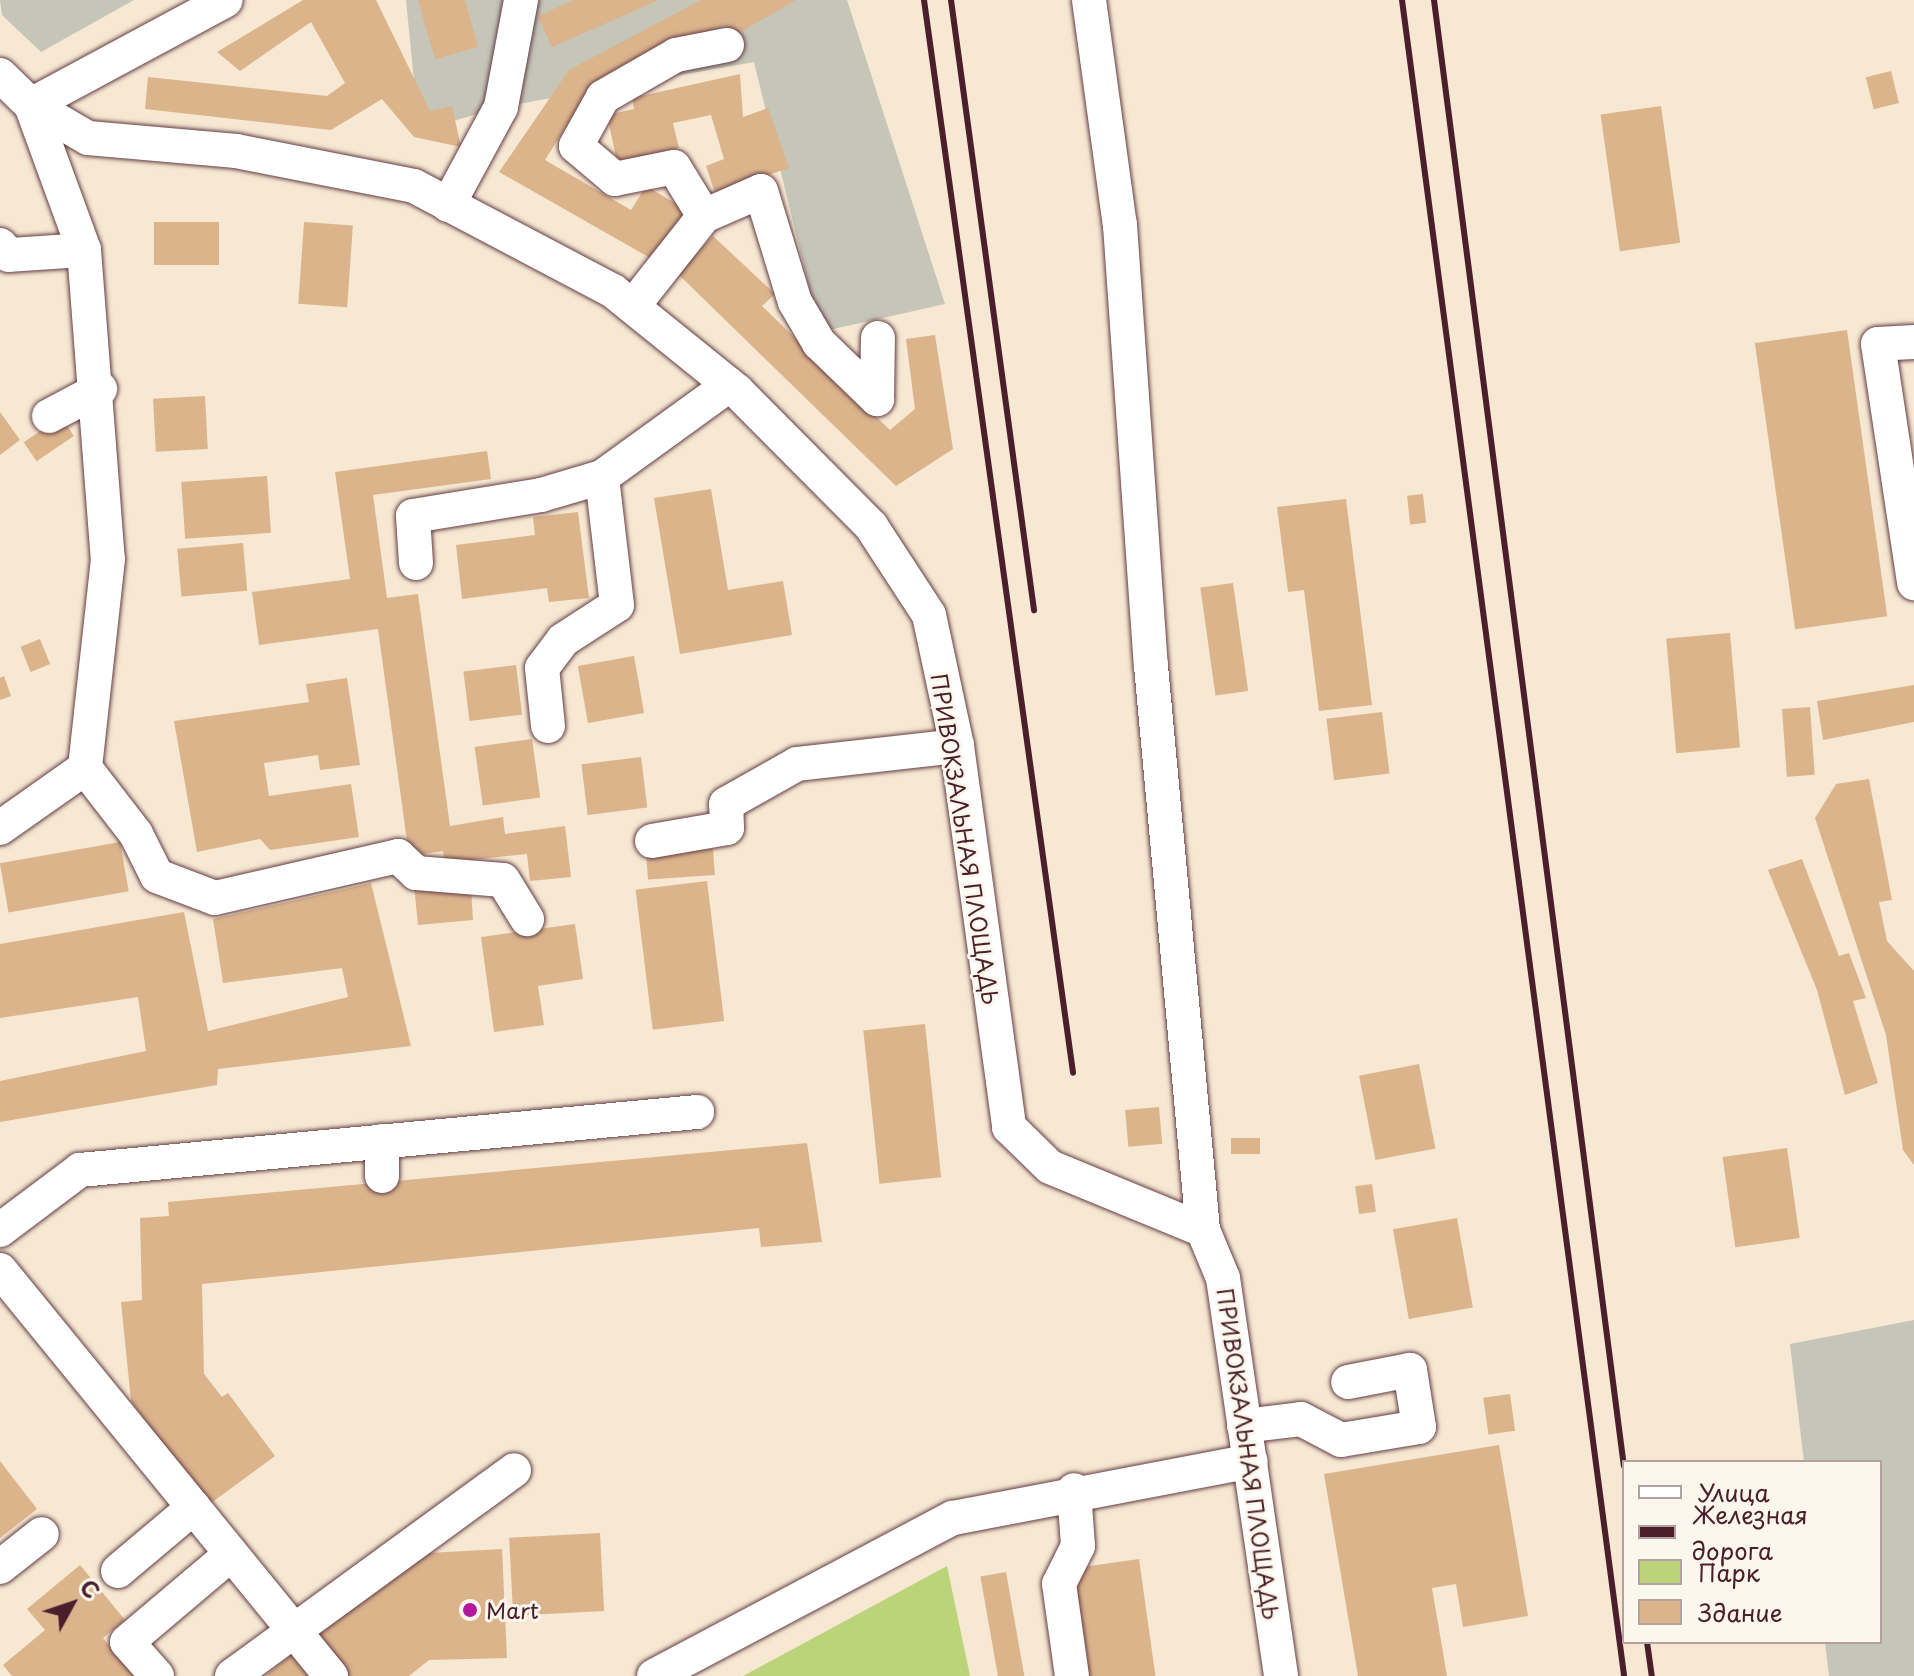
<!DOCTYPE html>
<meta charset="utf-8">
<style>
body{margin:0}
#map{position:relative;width:1914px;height:1676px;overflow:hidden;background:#f6e8d2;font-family:"Playpen Sans",sans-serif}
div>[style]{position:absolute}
.industrial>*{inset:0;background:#c5c5b8}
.green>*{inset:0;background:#bbd479}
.building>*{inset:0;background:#dbb48c;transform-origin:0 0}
.roads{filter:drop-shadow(0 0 2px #643d44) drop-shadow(0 0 2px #643d44)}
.minor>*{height:34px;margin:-17px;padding:0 17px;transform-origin:17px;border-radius:17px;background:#fff}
.rail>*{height:6px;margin:-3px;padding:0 3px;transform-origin:3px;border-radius:3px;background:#4a1f2b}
.dots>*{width:22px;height:22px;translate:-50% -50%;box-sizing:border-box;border:4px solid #fbf7ec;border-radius:50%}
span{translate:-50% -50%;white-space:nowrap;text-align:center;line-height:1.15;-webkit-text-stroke:6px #fbf7ec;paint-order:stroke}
.street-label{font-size:22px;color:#4a1f2b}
.poi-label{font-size:22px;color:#4a1f2b}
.left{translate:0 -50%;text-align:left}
.legend{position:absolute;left:1622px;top:1460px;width:260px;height:184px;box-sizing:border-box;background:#fbf7ec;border:2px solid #b4a19f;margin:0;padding:10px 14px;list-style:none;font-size:24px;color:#4a1f2b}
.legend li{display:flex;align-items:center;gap:16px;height:40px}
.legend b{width:40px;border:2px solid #b4a19f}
.north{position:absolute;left:32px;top:1564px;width:80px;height:80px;-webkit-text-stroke:6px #fbf7ec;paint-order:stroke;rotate:50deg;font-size:22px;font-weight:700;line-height:32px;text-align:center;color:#4a1f2b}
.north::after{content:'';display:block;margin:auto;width:28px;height:36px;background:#4a1f2b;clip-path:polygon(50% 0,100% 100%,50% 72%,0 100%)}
</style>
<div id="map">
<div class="industrial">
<i style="clip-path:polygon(0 0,134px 0,41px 52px,2px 15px)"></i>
<i style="clip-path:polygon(406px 0,847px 0,945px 304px,820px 332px,754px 62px,501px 107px,419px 131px)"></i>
<i style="clip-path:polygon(1914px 1320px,1914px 1676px,1829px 1676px,1825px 1642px,1880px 1642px,1880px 1462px,1804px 1462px,1790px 1344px)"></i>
</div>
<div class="green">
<i style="clip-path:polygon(947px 1566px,970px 1676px,743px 1676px)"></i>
</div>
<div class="building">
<i style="clip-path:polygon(303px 0,376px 0,430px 111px,452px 106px,461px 147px,414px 137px,382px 99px,331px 130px,145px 109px,148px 77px,327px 96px,345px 83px,311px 22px,240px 71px,217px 52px)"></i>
<i style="clip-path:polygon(418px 0,465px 0,478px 47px,435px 59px)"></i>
<i style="clip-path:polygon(574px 0,659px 0,552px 47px,538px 16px)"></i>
<i style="clip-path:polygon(701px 0,796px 0,732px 37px,725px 24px,589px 90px,545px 160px,631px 210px,646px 186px,690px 212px,659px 263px,499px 172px,569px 70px)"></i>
<i style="left:1891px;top:71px;width:33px;height:26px;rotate:76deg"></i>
<i style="clip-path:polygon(740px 74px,743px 117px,768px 108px,789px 168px,715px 193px,706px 166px,724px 159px,711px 115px,673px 123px,679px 148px,617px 162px,607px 115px,634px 109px,632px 98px)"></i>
<i style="left:1661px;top:106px;width:138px;height:61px;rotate:82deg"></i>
<i style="left:154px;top:222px;width:65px;height:43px"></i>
<i style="left:304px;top:222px;width:49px;height:82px;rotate:4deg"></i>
<i style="clip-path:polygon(713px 236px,775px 294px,762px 306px,890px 430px,915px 409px,906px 339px,935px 335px,953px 449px,896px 486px,678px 274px)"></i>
<i style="left:1847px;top:330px;width:289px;height:93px;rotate:82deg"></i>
<i style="left:205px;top:396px;width:53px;height:52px;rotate:87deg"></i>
<i style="clip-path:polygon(0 412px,20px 440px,0 455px)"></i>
<i style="left:61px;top:417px;width:23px;height:45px;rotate:56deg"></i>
<i style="clip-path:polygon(487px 451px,491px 479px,373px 495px,387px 598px,418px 594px,450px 826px,503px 817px,505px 834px,565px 826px,571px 877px,530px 881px,527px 854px,445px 863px,443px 851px,409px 856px,378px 629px,259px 645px,252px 592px,350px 579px,335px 472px)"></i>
<i style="left:267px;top:476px;width:57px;height:86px;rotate:86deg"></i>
<i style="clip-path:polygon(711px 489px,728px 590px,783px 581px,792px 635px,680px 654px,654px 498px)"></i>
<i style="left:1423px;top:494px;width:29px;height:16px;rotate:84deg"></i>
<i style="clip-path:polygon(1346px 499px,1372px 705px,1319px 711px,1304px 590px,1288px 592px,1277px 507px)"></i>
<i style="clip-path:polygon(578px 512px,589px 598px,549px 602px,547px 588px,462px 599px,456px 545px,535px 535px,533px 517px)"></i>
<i style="left:243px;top:543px;width:48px;height:66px;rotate:85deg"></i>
<i style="left:1233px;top:583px;width:109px;height:33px;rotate:82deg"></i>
<i style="left:1730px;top:633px;width:115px;height:64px;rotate:85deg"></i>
<i style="left:40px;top:639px;width:27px;height:21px;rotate:68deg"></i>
<i style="left:634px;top:656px;width:58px;height:57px;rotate:80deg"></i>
<i style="left:516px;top:665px;width:50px;height:53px;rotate:83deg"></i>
<i style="clip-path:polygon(4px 676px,11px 696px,0 700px,0 678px)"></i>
<i style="clip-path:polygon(347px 678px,360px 765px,320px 770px,318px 755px,264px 763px,269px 796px,351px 784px,359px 837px,270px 850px,260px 839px,197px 852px,174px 721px,309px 702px,306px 684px)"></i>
<i style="clip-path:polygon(1914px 685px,1914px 722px,1823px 740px,1817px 701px)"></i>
<i style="left:1810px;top:707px;width:68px;height:28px;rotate:86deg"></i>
<i style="left:1382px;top:712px;width:62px;height:56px;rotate:83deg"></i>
<i style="left:532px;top:739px;width:59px;height:58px;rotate:82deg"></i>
<i style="left:641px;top:757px;width:51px;height:60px;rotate:83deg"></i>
<i style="clip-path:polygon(1869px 779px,1892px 900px,1879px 902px,1887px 941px,1914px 971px,1914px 1165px,1903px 1150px,1886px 1035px,1815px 818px,1836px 784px)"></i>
<i style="left:120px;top:842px;width:50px;height:122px;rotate:80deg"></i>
<i style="left:713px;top:849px;width:26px;height:67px;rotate:86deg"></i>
<i style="clip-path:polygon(1802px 859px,1839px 956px,1849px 953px,1866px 998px,1853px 1001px,1878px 1083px,1845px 1095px,1817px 990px,1768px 870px)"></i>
<i style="left:707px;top:881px;width:141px;height:72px;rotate:83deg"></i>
<i style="clip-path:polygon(371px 883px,411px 1046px,218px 1069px,217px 1085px,0 1122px,0 1081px,146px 1051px,138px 997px,0 1018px,0 944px,184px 912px,208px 1031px,348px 997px,342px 968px,223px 983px,213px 919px)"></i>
<i style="clip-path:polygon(414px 885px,471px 888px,473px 920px,418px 925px)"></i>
<i style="clip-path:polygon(575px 924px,583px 979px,538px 986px,544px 1025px,494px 1032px,481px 937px)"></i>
<i style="left:925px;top:1024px;width:154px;height:62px;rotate:84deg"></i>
<i style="left:1419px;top:1064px;width:86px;height:61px;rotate:79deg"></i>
<i style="left:1159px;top:1107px;width:37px;height:34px;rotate:85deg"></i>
<i style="left:1260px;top:1138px;width:16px;height:29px;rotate:90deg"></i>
<i style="clip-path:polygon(807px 1143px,822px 1242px,761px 1247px,759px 1228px,202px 1284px,204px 1374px,222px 1397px,228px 1393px,275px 1456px,207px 1506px,131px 1401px,121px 1302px,142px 1300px,140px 1218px,169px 1216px,168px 1202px)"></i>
<i style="left:1787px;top:1148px;width:91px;height:65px;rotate:82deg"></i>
<i style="left:1372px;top:1184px;width:28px;height:17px;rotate:82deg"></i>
<i style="left:1457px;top:1218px;width:91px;height:65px;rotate:80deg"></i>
<i style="left:1510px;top:1394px;width:37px;height:27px;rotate:82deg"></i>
<i style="clip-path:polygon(1499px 1445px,1528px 1616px,1463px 1627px,1456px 1584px,1432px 1588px,1447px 1676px,1358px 1676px,1324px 1474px)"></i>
<i style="clip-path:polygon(0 1461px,37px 1509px,0 1538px)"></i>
<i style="left:600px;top:1533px;width:78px;height:91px;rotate:87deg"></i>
<i style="clip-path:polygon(502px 1549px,507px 1658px,429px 1660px,409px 1676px,343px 1676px,310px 1637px,409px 1554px)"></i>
<i style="left:1139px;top:1559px;width:118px;height:71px;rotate:82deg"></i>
<i style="clip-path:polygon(80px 1565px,125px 1620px,103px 1638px,135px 1676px,12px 1676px,3px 1665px,45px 1630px,27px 1609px)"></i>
<i style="left:1006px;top:1572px;width:106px;height:26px;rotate:80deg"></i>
<i style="clip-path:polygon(291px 1655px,308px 1676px,265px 1676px)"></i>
</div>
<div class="roads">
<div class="minor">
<i style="left:1089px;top:0;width:227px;rotate:82.2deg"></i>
<i style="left:1120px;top:225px;width:442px;rotate:86deg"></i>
<i style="left:1151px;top:666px;width:566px;rotate:84.73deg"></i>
<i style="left:0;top:75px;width:43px;rotate:44.1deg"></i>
<i style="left:31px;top:105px;width:154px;rotate:69.9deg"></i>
<i style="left:84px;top:250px;width:310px;rotate:85.6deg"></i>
<i style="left:108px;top:559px;width:210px;rotate:96.3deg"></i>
<i style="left:85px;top:768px;width:104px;rotate:144.8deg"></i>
<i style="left:31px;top:105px;width:66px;rotate:30.1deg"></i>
<i style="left:88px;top:138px;width:149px;rotate:5deg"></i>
<i style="left:236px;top:151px;width:181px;rotate:11.1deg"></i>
<i style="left:414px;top:186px;width:225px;rotate:27.8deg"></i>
<i style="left:613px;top:291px;width:159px;rotate:38.9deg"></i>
<i style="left:737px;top:391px;width:190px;rotate:45.2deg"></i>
<i style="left:871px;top:526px;width:106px;rotate:56.9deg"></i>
<i style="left:929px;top:615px;width:134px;rotate:77.9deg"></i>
<i style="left:957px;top:746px;width:385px;rotate:82.2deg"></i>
<i style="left:1009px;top:1127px;width:57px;rotate:44.3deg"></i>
<i style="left:1050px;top:1167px;width:165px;rotate:22.4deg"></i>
<i style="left:1203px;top:1230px;width:52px;rotate:67.4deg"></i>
<i style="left:1223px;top:1278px;width:402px;rotate:81.7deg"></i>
<i style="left:31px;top:105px;width:221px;rotate:-28.3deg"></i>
<i style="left:448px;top:205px;width:111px;rotate:-61.6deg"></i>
<i style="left:501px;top:107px;width:109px;rotate:-79.4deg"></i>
<i style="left:704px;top:216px;width:62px;rotate:-23.7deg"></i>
<i style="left:761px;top:191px;width:116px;rotate:73deg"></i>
<i style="left:795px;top:302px;width:48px;rotate:59.7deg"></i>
<i style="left:819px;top:343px;width:81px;rotate:44deg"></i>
<i style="left:877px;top:399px;width:61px;rotate:-89.1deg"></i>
<i style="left:0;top:245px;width:13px;rotate:48deg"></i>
<i style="left:9px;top:255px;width:75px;rotate:-3.8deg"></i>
<i style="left:633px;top:306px;width:115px;rotate:-51.7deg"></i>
<i style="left:704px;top:216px;width:57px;rotate:-121.5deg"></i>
<i style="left:674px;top:167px;width:60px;rotate:168.5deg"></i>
<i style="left:615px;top:179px;width:51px;rotate:-139.8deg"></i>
<i style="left:576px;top:146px;width:56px;rotate:-61.1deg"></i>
<i style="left:603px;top:97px;width:84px;rotate:-29.9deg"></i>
<i style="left:676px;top:55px;width:52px;rotate:-11.1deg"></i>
<i style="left:1914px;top:342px;width:36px;rotate:177deg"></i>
<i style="left:1878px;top:344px;width:242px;rotate:81.4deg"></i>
<i style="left:49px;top:416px;width:58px;rotate:-27.9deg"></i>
<i style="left:416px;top:563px;width:47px;rotate:-93.7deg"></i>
<i style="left:413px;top:516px;width:130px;rotate:-9.3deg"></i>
<i style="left:541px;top:495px;width:64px;rotate:-16.4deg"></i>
<i style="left:548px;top:726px;width:58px;rotate:-95.9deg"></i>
<i style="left:542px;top:668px;width:35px;rotate:-53deg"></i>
<i style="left:563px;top:640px;width:64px;rotate:-32.9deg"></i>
<i style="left:617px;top:605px;width:129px;rotate:-96.7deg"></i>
<i style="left:602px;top:477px;width:157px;rotate:-35.9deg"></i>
<i style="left:85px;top:768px;width:83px;rotate:52.3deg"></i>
<i style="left:136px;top:834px;width:47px;rotate:63.4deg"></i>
<i style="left:157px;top:876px;width:62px;rotate:20.8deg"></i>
<i style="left:215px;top:898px;width:188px;rotate:-12.9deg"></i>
<i style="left:398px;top:856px;width:25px;rotate:43deg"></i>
<i style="left:416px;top:873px;width:87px;rotate:4.6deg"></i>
<i style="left:503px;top:880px;width:46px;rotate:58.4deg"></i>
<i style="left:652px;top:841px;width:76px;rotate:-9.8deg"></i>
<i style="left:727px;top:828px;width:24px;rotate:-92deg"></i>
<i style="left:726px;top:804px;width:81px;rotate:-29.4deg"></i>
<i style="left:797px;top:764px;width:161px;rotate:-6.4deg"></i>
<i style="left:382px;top:1141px;width:35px;rotate:90deg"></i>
<i style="left:0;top:1230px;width:100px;rotate:-36.9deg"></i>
<i style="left:80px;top:1170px;width:620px;rotate:-5.37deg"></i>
<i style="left:0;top:1270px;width:524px;rotate:50.81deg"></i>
<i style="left:1244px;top:1426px;width:57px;rotate:-7deg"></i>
<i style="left:1301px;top:1419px;width:45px;rotate:27.7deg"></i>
<i style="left:1341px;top:1440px;width:79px;rotate:-9.5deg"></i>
<i style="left:1419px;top:1427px;width:58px;rotate:-99deg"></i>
<i style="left:1410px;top:1370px;width:63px;rotate:169deg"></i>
<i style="left:0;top:1567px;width:53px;rotate:-38.2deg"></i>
<i style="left:118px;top:1571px;width:99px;rotate:-40.1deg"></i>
<i style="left:157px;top:1676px;width:45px;rotate:-131.4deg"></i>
<i style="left:127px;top:1642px;width:136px;rotate:-40.2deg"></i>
<i style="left:232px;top:1676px;width:349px;rotate:-36.1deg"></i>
<i style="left:654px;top:1676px;width:338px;rotate:-27.9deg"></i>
<i style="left:953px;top:1518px;width:303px;rotate:-10.8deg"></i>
<i style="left:1072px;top:1676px;width:93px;rotate:-98deg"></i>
<i style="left:1059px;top:1584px;width:42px;rotate:-63.4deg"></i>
<i style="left:1078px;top:1546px;width:56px;rotate:-94.1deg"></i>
</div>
</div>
<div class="rail">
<i style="left:924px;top:0;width:1083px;rotate:82.09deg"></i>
<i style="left:951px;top:0;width:616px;rotate:82.25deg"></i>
<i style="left:1402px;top:0;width:1691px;rotate:82.45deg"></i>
<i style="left:1434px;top:0;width:1478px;rotate:82.62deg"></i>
<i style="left:1647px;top:1642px;width:34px;rotate:82deg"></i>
</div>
<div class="dots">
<i style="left:470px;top:1610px;background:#b5179e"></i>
</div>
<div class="street-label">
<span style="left:966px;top:839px;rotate:81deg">ПРИВОКЗАЛЬНАЯ ПЛОЩАДЬ</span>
<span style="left:1249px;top:1454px;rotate:82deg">ПРИВОКЗАЛЬНАЯ ПЛОЩАДЬ</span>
</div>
<div class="poi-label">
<span class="left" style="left:486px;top:1610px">Mart</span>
</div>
<ul class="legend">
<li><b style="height:10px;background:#fff"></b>Улица</li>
<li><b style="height:10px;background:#4a1f2b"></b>Железная дорога</li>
<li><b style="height:22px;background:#bbd479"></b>Парк</li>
<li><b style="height:22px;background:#dbb48c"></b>Здание</li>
</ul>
<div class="north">С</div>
</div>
